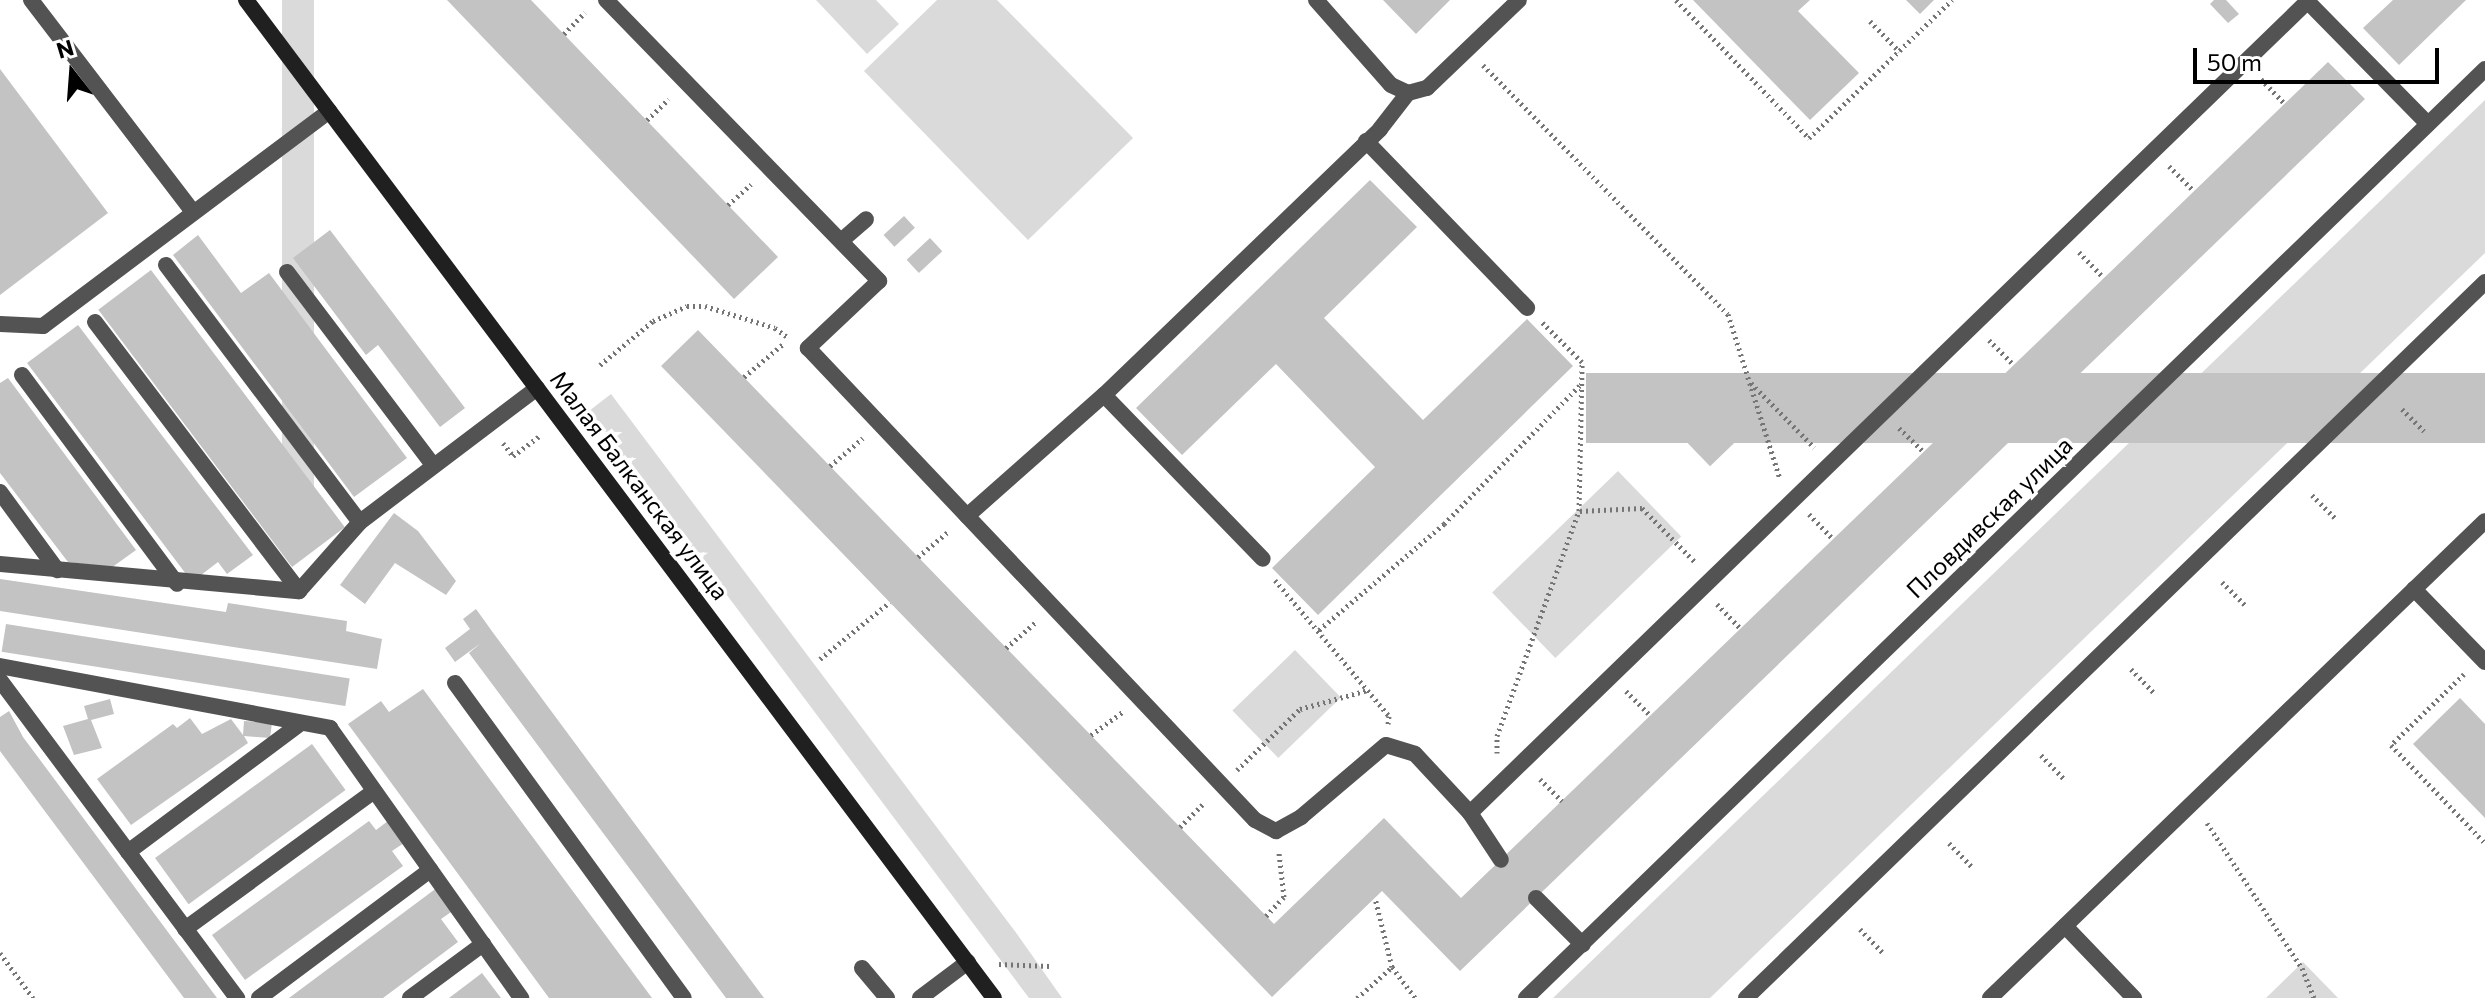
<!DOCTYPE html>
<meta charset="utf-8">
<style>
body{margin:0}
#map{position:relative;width:2485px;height:998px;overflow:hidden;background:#fff;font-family:Commissioner,sans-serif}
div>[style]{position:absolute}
.green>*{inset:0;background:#dadada;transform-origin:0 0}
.building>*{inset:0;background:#c3c3c3;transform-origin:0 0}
.path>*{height:5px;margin-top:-2.5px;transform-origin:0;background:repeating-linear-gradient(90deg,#757575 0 2px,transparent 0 6px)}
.lane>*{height:16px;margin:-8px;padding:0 8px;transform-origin:8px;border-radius:8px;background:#535353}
.street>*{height:16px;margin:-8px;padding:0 8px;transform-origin:8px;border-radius:8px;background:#535353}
.secondary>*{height:16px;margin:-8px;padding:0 8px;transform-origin:8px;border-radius:8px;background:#202020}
span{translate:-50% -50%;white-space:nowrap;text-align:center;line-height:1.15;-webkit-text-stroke:7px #fff;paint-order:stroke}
.street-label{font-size:24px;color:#000}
.north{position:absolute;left:32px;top:32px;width:80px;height:80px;-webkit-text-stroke:6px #fff;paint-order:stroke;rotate:343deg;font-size:22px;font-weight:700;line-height:32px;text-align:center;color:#000}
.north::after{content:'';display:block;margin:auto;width:28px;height:36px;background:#000;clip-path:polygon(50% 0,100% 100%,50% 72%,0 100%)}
.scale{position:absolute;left:2193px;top:48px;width:246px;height:36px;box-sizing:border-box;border:4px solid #000;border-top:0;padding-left:10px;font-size:24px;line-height:28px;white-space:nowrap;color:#000;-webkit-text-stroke:6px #fff;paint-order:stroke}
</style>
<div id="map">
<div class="green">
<i style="left:282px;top:0;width:32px;height:494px"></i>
<i style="clip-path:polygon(816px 0,876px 0,899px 24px,867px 54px)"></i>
<i style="clip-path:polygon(937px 0,997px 0,1133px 138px,1028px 240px,864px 71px)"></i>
<i style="clip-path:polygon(2485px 100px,2485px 253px,1710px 998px,1553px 998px)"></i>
<i style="clip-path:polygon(611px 394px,1017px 934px,1062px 998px,1029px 998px,589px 411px)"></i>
<i style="left:1618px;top:471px;width:91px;height:175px;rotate:46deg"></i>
<i style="left:1295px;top:650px;width:66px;height:87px;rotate:46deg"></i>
<i style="clip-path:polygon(2303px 962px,2338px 998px,2266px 998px)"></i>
</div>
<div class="building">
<i style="clip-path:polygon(447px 0,531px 0,778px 257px,734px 299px)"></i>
<i style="clip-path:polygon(1383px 0,1450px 0,1416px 34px)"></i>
<i style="clip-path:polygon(1693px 0,1810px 0,1798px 11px,1859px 73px,1810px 120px)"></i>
<i style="clip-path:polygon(1906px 0,1934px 0,1920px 14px)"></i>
<i style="clip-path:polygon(2214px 0,2226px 0,2239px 14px,2228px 23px,2210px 4px)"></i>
<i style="clip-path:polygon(2393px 0,2466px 0,2399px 65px,2363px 28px)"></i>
<i style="clip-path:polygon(2328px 62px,2365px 99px,1460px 971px,1382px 891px,1272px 997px,661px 366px,698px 330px,1274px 924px,1384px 818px,1461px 898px)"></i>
<i style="clip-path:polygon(0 69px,108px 213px,0 295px)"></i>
<i style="clip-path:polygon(1370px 180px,1417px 227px,1324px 318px,1423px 420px,1527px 319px,1573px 366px,1318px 615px,1272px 568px,1375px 467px,1276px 364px,1182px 455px,1136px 408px)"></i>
<i style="left:904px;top:216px;width:16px;height:28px;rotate:47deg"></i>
<i style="clip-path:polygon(330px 230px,465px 408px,440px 427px,378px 345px,366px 355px,293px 258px)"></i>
<i style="clip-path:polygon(198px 235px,241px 293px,269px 273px,407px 458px,354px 497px,173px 255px)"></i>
<i style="left:930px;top:238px;width:18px;height:32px;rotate:47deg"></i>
<i style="left:151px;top:270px;width:322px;height:66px;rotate:53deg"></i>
<i style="clip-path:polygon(78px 325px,253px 555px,227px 574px,218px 562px,192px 582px,27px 363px)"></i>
<i style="left:2485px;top:373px;width:70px;height:899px;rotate:90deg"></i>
<i style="clip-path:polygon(8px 378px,136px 550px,111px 568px,68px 562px,0 473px,0 383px)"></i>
<i style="left:1713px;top:419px;width:32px;height:35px;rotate:46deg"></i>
<i style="clip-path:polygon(394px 513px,418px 531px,456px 581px,446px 595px,395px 563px,365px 604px,340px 585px)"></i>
<i style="clip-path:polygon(0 579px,226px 612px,228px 603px,347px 621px,346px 631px,382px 639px,377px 669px,0 611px)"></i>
<i style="clip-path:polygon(476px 609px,494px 634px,764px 998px,726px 998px,469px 653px,481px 643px,455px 662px,445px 648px,470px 629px,463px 619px)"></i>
<i style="left:6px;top:624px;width:348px;height:28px;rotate:9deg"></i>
<i style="clip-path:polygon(423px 689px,652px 998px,549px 998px,348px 724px,381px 701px,389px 712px)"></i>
<i style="clip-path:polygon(2460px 698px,2485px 724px,2485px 818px,2413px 744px)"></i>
<i style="clip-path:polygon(110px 699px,114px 714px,91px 720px,102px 748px,74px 755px,63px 726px,88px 719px,84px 706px)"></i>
<i style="clip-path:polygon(9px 711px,23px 737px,217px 998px,184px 998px,0 751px,0 717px)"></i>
<i style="clip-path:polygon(190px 718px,202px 734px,231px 719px,243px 735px,244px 721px,272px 723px,270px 738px,244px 736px,248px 743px,131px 825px,97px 779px,173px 724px,177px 728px)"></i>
<i style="left:312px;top:744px;width:57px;height:194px;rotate:54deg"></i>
<i style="clip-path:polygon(369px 821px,376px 830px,388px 821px,404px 843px,392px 851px,403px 866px,245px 980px,212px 935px)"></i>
<i style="clip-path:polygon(438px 887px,454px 910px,441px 919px,458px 942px,383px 998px,289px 998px)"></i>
<i style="clip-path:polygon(482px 973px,501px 998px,449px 998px)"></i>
</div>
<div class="path">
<i style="left:1676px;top:0;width:192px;rotate:46.1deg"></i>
<i style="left:1809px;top:138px;width:199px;rotate:-44deg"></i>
<i style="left:1870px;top:21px;width:42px;rotate:46deg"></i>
<i style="left:564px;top:34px;width:30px;rotate:-46deg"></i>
<i style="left:1483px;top:65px;width:349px;rotate:45.5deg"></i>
<i style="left:1728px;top:314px;width:173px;rotate:72.5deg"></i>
<i style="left:2261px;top:79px;width:35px;rotate:46deg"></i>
<i style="left:647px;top:120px;width:30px;rotate:-44deg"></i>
<i style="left:2169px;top:166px;width:35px;rotate:45deg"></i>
<i style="left:728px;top:205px;width:31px;rotate:-42deg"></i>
<i style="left:2079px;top:252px;width:36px;rotate:46deg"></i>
<i style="left:1989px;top:340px;width:35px;rotate:45deg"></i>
<i style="left:600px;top:365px;width:69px;rotate:-39.7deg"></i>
<i style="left:653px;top:321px;width:37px;rotate:-24deg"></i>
<i style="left:687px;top:306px;width:18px"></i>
<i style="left:705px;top:306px;width:73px;rotate:17.4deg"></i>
<i style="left:775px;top:328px;width:17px;rotate:36deg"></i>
<i style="left:744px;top:377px;width:51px;rotate:-40.2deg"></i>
<i style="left:1751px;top:383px;width:90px;rotate:45.5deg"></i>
<i style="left:2402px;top:409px;width:31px;rotate:45deg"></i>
<i style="left:1899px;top:428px;width:35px;rotate:44deg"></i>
<i style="left:503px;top:443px;width:16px;rotate:52deg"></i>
<i style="left:513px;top:456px;width:34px;rotate:-37deg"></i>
<i style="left:830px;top:466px;width:43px;rotate:-40.3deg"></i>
<i style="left:2312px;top:495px;width:33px;rotate:45deg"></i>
<i style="left:1580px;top:511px;width:62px;rotate:-2.8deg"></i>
<i style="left:1642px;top:508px;width:76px;rotate:45.5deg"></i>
<i style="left:1809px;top:514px;width:35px;rotate:46deg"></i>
<i style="left:918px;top:557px;width:39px;rotate:-40deg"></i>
<i style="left:1275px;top:580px;width:177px;rotate:50deg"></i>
<i style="left:1389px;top:716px;width:8px;rotate:97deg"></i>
<i style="left:2222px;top:582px;width:33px;rotate:45deg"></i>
<i style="left:1717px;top:604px;width:35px;rotate:46deg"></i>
<i style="left:1319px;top:630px;width:164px;rotate:-40.3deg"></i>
<i style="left:1444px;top:524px;width:197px;rotate:-45.6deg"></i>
<i style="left:1006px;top:648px;width:40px;rotate:-41deg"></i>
<i style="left:820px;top:659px;width:90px;rotate:-39.2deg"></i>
<i style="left:2131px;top:669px;width:33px;rotate:46deg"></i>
<i style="left:2464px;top:674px;width:102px;rotate:135.8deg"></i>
<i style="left:2391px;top:745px;width:136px;rotate:46.2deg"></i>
<i style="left:1626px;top:691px;width:35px;rotate:45deg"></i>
<i style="left:1091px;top:735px;width:39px;rotate:-36deg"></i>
<i style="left:1497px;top:753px;width:17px;rotate:-90deg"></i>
<i style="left:1497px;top:736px;width:239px;rotate:-70deg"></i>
<i style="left:1579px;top:511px;width:149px;rotate:-88.8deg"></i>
<i style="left:1582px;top:362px;width:57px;rotate:-135deg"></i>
<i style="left:2041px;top:755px;width:35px;rotate:46deg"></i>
<i style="left:1237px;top:770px;width:88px;rotate:-44.1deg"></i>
<i style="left:1300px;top:709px;width:71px;rotate:-15.6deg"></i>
<i style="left:1540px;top:779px;width:31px;rotate:45deg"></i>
<i style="left:2207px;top:823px;width:173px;rotate:56.8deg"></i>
<i style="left:2302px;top:968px;width:32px;rotate:68deg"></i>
<i style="left:1180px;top:827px;width:35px;rotate:-45deg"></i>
<i style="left:1949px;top:843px;width:35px;rotate:46deg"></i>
<i style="left:1266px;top:916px;width:26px;rotate:-47deg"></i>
<i style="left:1284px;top:897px;width:44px;rotate:-96.5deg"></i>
<i style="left:1860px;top:929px;width:35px;rotate:46deg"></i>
<i style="left:0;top:953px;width:56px;rotate:53.7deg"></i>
<i style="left:999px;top:964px;width:51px;rotate:2.2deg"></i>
<i style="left:1392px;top:967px;width:39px;rotate:53deg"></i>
<i style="left:1357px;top:998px;width:47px;rotate:-41.5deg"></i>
<i style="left:1392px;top:967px;width:71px;rotate:-103.8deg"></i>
</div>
<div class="lane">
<i style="left:31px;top:0;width:267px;rotate:52.6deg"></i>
<i style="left:606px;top:0;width:392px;rotate:45.8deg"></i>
<i style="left:879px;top:281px;width:98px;rotate:136.7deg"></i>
<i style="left:808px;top:348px;width:650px;rotate:46.56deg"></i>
<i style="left:1255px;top:820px;width:24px;rotate:28deg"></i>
<i style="left:1276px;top:831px;width:29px;rotate:-29deg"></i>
<i style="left:1301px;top:817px;width:111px;rotate:-40.3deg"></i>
<i style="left:1386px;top:745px;width:30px;rotate:17deg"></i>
<i style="left:1415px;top:754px;width:81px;rotate:47deg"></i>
<i style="left:1470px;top:813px;width:56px;rotate:56.6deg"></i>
<i style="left:1316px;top:0;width:113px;rotate:48.6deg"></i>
<i style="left:1391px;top:85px;width:19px;rotate:25deg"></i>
<i style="left:1408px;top:93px;width:20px;rotate:-15deg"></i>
<i style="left:1427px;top:88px;width:127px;rotate:-43.7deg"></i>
<i style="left:2308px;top:2px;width:171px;rotate:45.5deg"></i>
<i style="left:1366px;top:141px;width:232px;rotate:46deg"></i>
<i style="left:841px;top:241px;width:33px;rotate:-41deg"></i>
<i style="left:166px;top:265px;width:322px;rotate:53deg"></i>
<i style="left:287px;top:272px;width:242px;rotate:52.9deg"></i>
<i style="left:95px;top:322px;width:338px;rotate:52.8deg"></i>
<i style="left:0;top:324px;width:43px;rotate:2.7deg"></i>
<i style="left:43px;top:326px;width:358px;rotate:-36.9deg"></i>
<i style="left:22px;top:375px;width:260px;rotate:53.4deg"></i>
<i style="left:1104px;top:395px;width:228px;rotate:45.9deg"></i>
<i style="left:0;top:492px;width:97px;rotate:53.8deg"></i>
<i style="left:967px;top:516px;width:183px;rotate:-41.5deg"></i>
<i style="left:1104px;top:395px;width:383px;rotate:-43.9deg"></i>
<i style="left:1380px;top:129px;width:46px;rotate:-52.1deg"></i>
<i style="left:0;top:564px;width:300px;rotate:5.2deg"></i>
<i style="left:299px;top:591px;width:92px;rotate:-48.5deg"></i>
<i style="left:360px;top:522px;width:222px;rotate:-37.1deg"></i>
<i style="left:2414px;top:589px;width:102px;rotate:45.8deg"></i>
<i style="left:0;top:666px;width:336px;rotate:10.6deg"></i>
<i style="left:330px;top:728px;width:331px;rotate:54.7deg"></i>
<i style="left:0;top:680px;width:397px;rotate:53.3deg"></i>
<i style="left:455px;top:683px;width:389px;rotate:54deg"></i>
<i style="left:1470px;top:813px;width:1168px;rotate:-44.1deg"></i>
<i style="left:128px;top:852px;width:216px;rotate:-36.7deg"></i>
<i style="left:1536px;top:898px;width:66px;rotate:45deg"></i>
<i style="left:2065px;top:926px;width:100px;rotate:46.2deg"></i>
<i style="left:185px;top:929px;width:234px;rotate:-36.1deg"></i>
<i style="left:862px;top:968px;width:39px;rotate:50deg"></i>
<i style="left:259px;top:998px;width:214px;rotate:-36.8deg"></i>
<i style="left:410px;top:998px;width:91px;rotate:-36.5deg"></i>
<i style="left:920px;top:998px;width:60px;rotate:-36.9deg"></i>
<i style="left:1990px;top:998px;width:687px;rotate:-43.94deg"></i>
</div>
<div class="street">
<i style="left:1526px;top:998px;width:1335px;rotate:-44.09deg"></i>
<i style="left:1746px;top:998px;width:1029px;rotate:-44.09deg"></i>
</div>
<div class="secondary">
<i style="left:246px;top:0;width:1247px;rotate:53.15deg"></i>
</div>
<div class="street-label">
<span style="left:640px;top:485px;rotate:53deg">Малая Балканская улица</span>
<span style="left:1989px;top:517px;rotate:-44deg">Пловдивская улица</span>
</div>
<div class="north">N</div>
<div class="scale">50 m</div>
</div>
